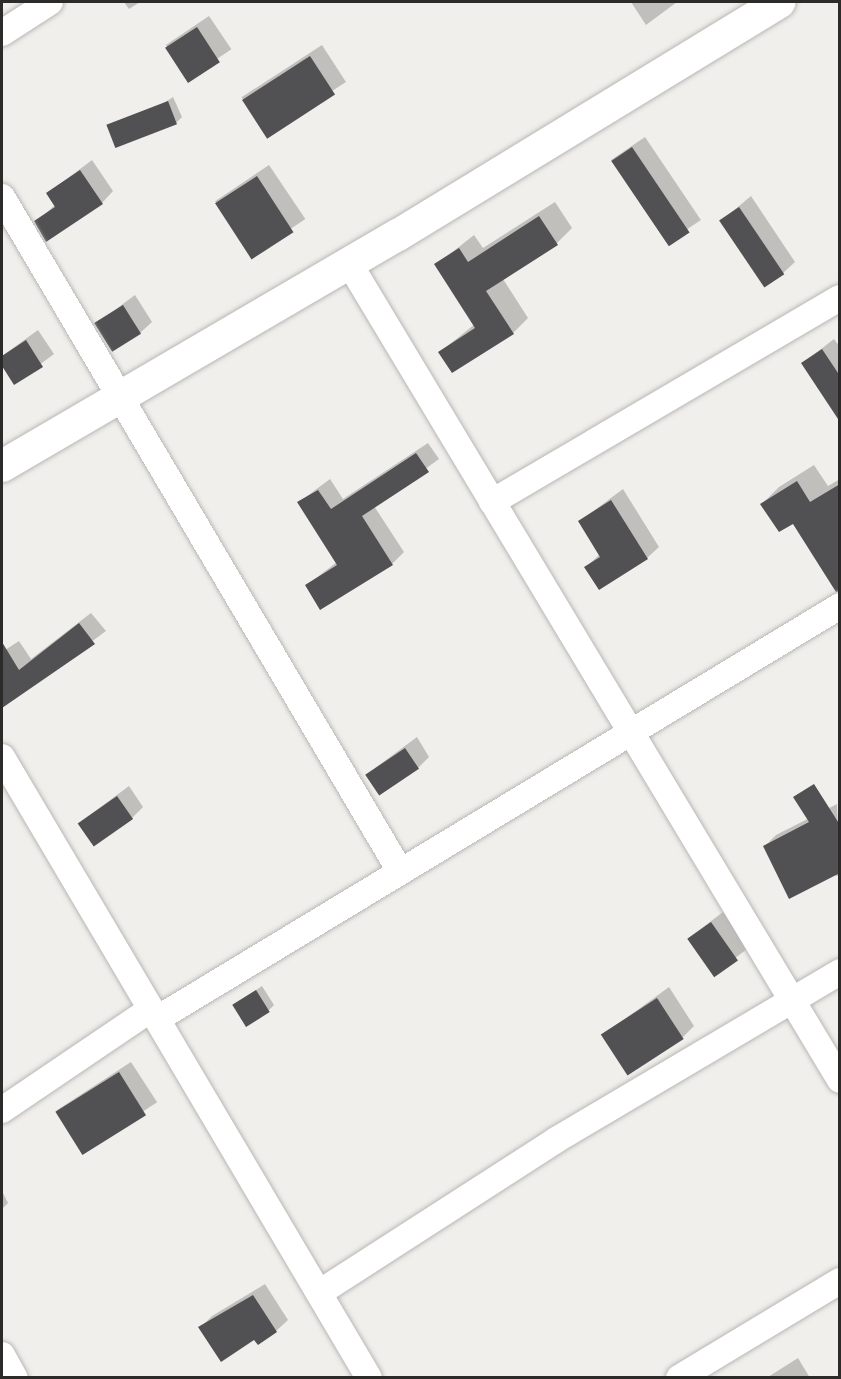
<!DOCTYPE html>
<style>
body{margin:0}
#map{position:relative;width:841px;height:1379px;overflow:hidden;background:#f1efec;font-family:"Open Sans",sans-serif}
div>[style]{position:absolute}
.shadow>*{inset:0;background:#0003;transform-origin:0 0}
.building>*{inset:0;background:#515052;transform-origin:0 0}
.roads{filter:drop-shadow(0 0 2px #b8b7b4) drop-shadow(0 0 2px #b8b7b4)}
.minor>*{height:26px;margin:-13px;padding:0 13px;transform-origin:13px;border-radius:13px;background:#fff}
.tertiary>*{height:32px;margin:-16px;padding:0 16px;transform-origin:16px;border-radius:16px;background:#fff}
span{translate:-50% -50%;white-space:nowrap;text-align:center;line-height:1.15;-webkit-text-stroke:6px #f1efec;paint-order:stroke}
.frame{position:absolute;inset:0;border:3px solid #2c2b2a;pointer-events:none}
</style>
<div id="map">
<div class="shadow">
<i style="clip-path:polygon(124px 2px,140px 2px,129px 9px)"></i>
<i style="clip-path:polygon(631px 2px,677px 2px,646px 25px)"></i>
<i style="left:209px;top:16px;width:40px;height:52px;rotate:56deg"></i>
<i style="left:322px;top:45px;width:44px;height:96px;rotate:57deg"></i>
<i style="clip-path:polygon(173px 97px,182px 117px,176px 123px,114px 136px)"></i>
<i style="left:645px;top:137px;width:100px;height:41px;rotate:56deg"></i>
<i style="clip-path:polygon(92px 160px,113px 191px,102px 203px,36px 222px,55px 205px,48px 193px)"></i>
<i style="left:269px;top:165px;width:65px;height:65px;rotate:56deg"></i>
<i style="clip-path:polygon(751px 196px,795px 262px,783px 273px,721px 221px)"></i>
<i style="clip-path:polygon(555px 202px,572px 228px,557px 243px,503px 279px,528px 318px,513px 333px,440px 352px,475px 324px,436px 265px,474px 235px,483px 248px)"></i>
<i style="clip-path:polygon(135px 295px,152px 322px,140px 333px,96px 324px)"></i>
<i style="clip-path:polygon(38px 330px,54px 354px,15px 383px,2px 356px)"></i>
<i style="clip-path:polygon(834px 339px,840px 347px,840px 417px,803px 363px)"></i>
<i style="clip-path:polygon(428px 443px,439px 459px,374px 506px,404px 552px,392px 564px,321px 608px,307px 585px,337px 562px,299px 502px,330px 479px,343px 499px)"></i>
<i style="clip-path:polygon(814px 465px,828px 486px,840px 479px,840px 568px,794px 522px,762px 504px,779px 487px)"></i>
<i style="clip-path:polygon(623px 489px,659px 547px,647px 558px,586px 567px,600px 554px,580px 521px)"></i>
<i style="clip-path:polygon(91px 613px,106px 631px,8px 703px,2px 692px,2px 652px,19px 641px,31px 659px)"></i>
<i style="clip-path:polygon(417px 737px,429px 757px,418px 768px,367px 774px)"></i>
<i style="clip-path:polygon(129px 786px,143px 807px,132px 818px,79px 823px)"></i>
<i style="clip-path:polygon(837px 804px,840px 877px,764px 847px,776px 835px)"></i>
<i style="left:723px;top:912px;width:44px;height:43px;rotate:53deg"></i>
<i style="clip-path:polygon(262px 986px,274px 1005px,269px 1010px,234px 1005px)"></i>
<i style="clip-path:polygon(669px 987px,694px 1026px,683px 1037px,603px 1035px)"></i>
<i style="left:131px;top:1062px;width:48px;height:89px;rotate:57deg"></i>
<i style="clip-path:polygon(2px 1191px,8px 1203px,2px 1209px)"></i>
<i style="clip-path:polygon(265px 1284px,288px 1320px,276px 1331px,200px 1328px,212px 1316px)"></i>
<i style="clip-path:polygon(798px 1358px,810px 1378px,767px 1378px,768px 1377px)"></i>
</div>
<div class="building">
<i style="left:197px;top:27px;width:42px;height:38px;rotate:57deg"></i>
<i style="left:310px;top:56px;width:46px;height:81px;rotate:57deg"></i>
<i style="left:168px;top:101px;width:25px;height:66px;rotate:69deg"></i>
<i style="left:632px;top:147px;width:103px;height:25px;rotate:56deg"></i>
<i style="clip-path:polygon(80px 170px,103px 204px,46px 242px,34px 221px,55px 207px,46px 193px)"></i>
<i style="left:257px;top:176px;width:67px;height:50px;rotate:57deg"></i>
<i style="left:739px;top:207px;width:81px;height:24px;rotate:56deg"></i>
<i style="clip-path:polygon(539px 216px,558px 245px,486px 291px,514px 334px,452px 373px,438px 352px,475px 328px,434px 264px,459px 248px,468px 262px)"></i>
<i style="left:123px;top:305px;width:34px;height:34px;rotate:58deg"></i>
<i style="clip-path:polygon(26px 340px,43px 367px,14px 385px,2px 366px,2px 356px)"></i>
<i style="clip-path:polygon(822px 349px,840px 376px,840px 422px,801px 363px)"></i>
<i style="clip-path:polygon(416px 453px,429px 472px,362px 516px,393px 565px,320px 610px,305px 585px,337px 565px,297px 502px,318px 490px,331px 509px)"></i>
<i style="clip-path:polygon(797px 481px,810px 502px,840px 484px,840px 591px,836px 592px,793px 524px,779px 532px,760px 504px)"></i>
<i style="clip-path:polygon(611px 500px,648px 559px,599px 590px,584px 567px,600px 557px,578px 521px)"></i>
<i style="clip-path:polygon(79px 623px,95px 644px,2px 708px,2px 642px,19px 670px)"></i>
<i style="left:405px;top:748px;width:25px;height:48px;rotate:56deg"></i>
<i style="clip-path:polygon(814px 784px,840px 825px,840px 873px,789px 899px,763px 846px,809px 822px,793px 797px)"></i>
<i style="left:117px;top:796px;width:28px;height:48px;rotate:55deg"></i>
<i style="left:711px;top:922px;width:47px;height:29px;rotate:55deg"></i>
<i style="left:256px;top:990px;width:26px;height:28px;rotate:58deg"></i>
<i style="left:657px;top:998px;width:49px;height:67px;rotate:57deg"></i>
<i style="left:119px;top:1072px;width:51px;height:75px;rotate:58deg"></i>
<i style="clip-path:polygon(253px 1295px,277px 1332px,258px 1345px,254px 1340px,221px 1362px,198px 1327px)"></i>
</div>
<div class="roads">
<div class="minor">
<i style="left:2px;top:33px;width:57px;rotate:-32.9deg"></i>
<i style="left:2px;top:197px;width:783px;rotate:59.44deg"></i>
<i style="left:349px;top:263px;width:953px;rotate:59deg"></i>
<i style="left:492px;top:502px;width:403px;rotate:-30.4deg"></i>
<i style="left:2px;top:757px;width:721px;rotate:59.42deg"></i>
<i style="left:157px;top:1019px;width:798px;rotate:-31.16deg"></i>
<i style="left:2px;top:1110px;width:180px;rotate:-34.1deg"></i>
<i style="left:319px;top:1293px;width:282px;rotate:-32.8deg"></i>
<i style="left:556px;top:1140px;width:330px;rotate:-30.6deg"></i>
<i style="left:2px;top:1355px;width:26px;rotate:61deg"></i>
<i style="left:679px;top:1378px;width:188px;rotate:-31.1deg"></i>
</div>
<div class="tertiary">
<i style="left:2px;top:466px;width:458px;rotate:-30.3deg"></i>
<i style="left:398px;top:235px;width:447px;rotate:-31.4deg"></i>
</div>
</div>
<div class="frame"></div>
</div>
